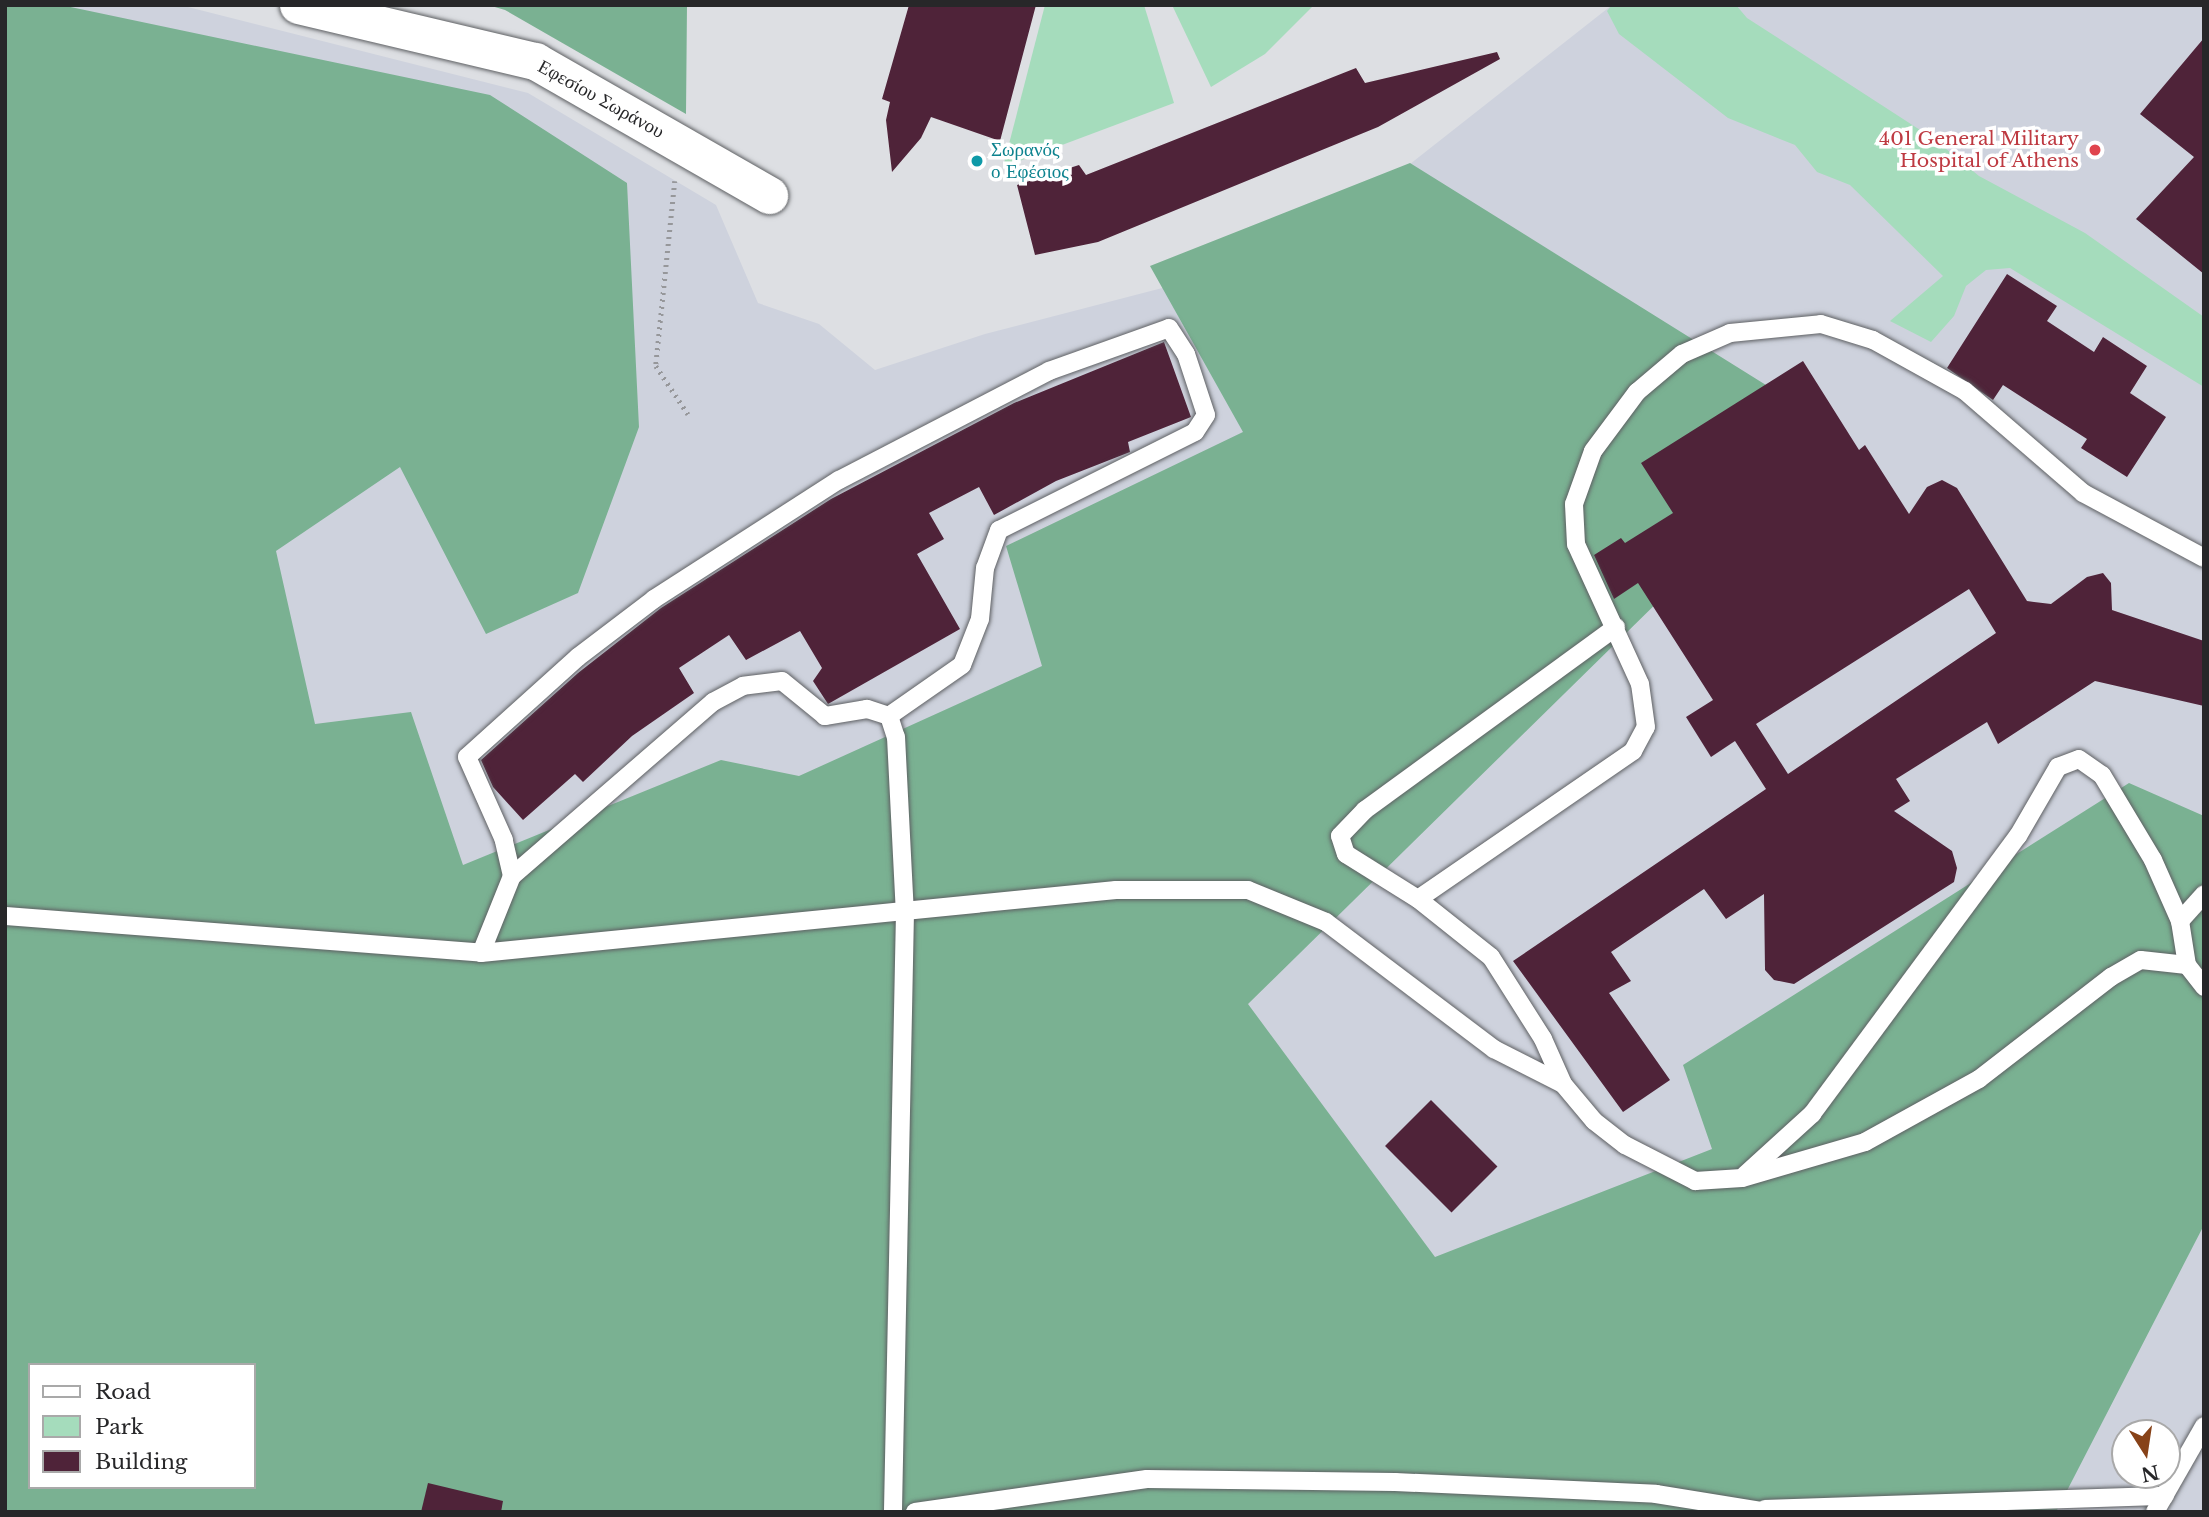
<!DOCTYPE html>
<meta charset="utf-8">
<style>
body{margin:0}
#map{position:relative;width:2209px;height:1517px;overflow:hidden;background:#dddfe3;font-family:"Libre Baskerville",serif}
div>[style]{position:absolute}
.built>*{inset:0;background:#ced2dd}
.green>*{inset:0;background:#a5dcbc}
.forest>*{inset:0;background:#7ab192}
.building>*{inset:0;background:#4f2339;transform-origin:0 0}
.path>*{height:4.5px;margin-top:-2.25px;transform-origin:0;background:repeating-linear-gradient(90deg,#96979a 0 2px,transparent 0 7px)}
.roads{filter:drop-shadow(0 0 2px #5e6063) drop-shadow(0 0 2px #5e6063)}
.lane>*{height:18px;margin:-9px;padding:0 9px;transform-origin:9px;border-radius:9px;background:#fff}
.street>*{height:37px;margin:-18.5px;padding:0 18.5px;transform-origin:18.5px;border-radius:18.5px;background:#fff}
.dots>*{width:19px;height:19px;translate:-50% -50%;box-sizing:border-box;border:4px solid #fff;border-radius:50%}
span{translate:-50% -50%;white-space:nowrap;text-align:center;line-height:1.15;-webkit-text-stroke:7px #fff;paint-order:stroke}
.street-label{font-size:19px;color:#272729}
.health-label{font-size:19px;color:#be3a42}
.right{translate:-100% -50%;text-align:right}
.culture-label{font-size:19px;color:#0d838f}
.left{translate:0 -50%;text-align:left}
.frame{position:absolute;inset:0;border:7px solid #272729;pointer-events:none}
.legend{position:absolute;left:28px;top:1363px;width:228px;height:126px;box-sizing:border-box;background:#fff;border:2px solid #a9a9a9;margin:0;padding:9px 12px;list-style:none;font-size:21px;color:#272729}
.legend li{display:flex;align-items:center;gap:14px;height:35px}
.legend b{width:35px;border:2px solid #a9a9a9}
.north{position:absolute;left:2111px;top:1419px;width:70px;height:70px;box-sizing:border-box;background:#fff;border:2px solid #a9a9a9;border-radius:50%;rotate:168deg;font-size:19px;font-weight:700;line-height:28px;text-align:center;color:#272729}
.north::after{content:'';display:block;margin:auto;width:24px;height:32px;background:#874218;clip-path:polygon(50% 0,100% 100%,50% 72%,0 100%)}
</style>
<div id="map">
<div class="built">
<i style="clip-path:polygon(evenodd,5px 5px,180px 5px,528px 93px,716px 205px,758px 303px,819px 324px,875px 370px,985px 334px,1297px 253px,1612px 5px,2204px 5px,2204px 1512px,5px 1512px,5px 5px,30px 1365px,254px 1365px,254px 1487px,30px 1487px,30px 1365px,5px 5px,2125px 1433px,2167px 1433px,2167px 1475px,2125px 1475px,2125px 1433px)"></i>
</div>
<div class="green">
<i style="clip-path:polygon(1045px 5px,1144px 5px,1174px 103px,1003px 167px)"></i>
<i style="clip-path:polygon(1172px 5px,1314px 5px,1265px 54px,1211px 87px)"></i>
<i style="clip-path:polygon(1612px 5px,1736px 5px,1747px 18px,1934px 139px,1979px 176px,2085px 233px,2204px 317px,2204px 387px,2010px 268px,1986px 270px,1966px 286px,1954px 316px,1931px 342px,1890px 321px,1943px 276px,1850px 185px,1817px 172px,1795px 145px,1728px 118px,1619px 34px,1607px 11px)"></i>
</div>
<div class="forest">
<i style="clip-path:polygon(evenodd,5px 5px,61px 5px,490px 95px,627px 183px,639px 427px,578px 593px,486px 634px,400px 467px,276px 551px,315px 724px,411px 712px,463px 865px,721px 760px,799px 776px,1042px 666px,1006px 546px,1243px 432px,1150px 266px,1410px 163px,1835px 428px,1248px 1004px,1435px 1257px,1712px 1149px,1683px 1065px,2129px 783px,2204px 816px,2204px 1225px,2056px 1512px,5px 1512px,5px 5px,30px 1365px,254px 1365px,254px 1487px,30px 1487px,30px 1365px)"></i>
<i style="clip-path:polygon(488px 5px,687px 5px,686px 114px,505px 10px)"></i>
</div>
<div class="building">
<i style="clip-path:polygon(909px 5px,1036px 5px,1000px 141px,931px 117px,921px 138px,892px 172px,886px 120px,890px 102px,882px 99px)"></i>
<i style="clip-path:polygon(2204px 38px,2204px 274px,2136px 219px,2194px 157px,2140px 114px)"></i>
<i style="clip-path:polygon(1497px 52px,1500px 59px,1378px 127px,1098px 242px,1035px 255px,1017px 185px,1079px 165px,1086px 175px,1356px 68px,1365px 83px)"></i>
<i style="clip-path:polygon(2007px 274px,2057px 306px,2047px 321px,2094px 352px,2103px 337px,2147px 366px,2130px 393px,2166px 417px,2127px 477px,2081px 448px,2087px 439px,2003px 385px,1993px 400px,1947px 368px)"></i>
<i style="clip-path:polygon(1164px 342px,1191px 417px,1128px 442px,1130px 452px,1056px 481px,994px 515px,979px 487px,929px 513px,944px 539px,917px 554px,960px 629px,828px 704px,813px 681px,822px 668px,800px 631px,746px 660px,729px 635px,679px 668px,694px 693px,632px 736px,583px 782px,575px 774px,523px 820px,493px 787px,481px 760px,578px 673px,661px 608px,831px 499px,1014px 403px)"></i>
<i style="clip-path:polygon(evenodd,1803px 361px,1859px 450px,1865px 445px,1909px 514px,1927px 487px,1942px 480px,1957px 488px,2027px 601px,2051px 604px,2087px 577px,2103px 573px,2111px 583px,2112px 610px,2204px 641px,2204px 706px,2095px 681px,1998px 744px,1987px 722px,1896px 779px,1910px 801px,1894px 811px,1952px 851px,1957px 868px,1954px 882px,1794px 984px,1774px 980px,1765px 970px,1764px 894px,1726px 919px,1704px 889px,1611px 952px,1631px 981px,1609px 993px,1670px 1080px,1623px 1112px,1513px 961px,1766px 789px,1735px 741px,1711px 757px,1686px 717px,1713px 700px,1638px 583px,1614px 599px,1594px 555px,1621px 538px,1625px 543px,1673px 513px,1641px 463px,1803px 361px,1969px 589px,1996px 633px,1788px 774px,1756px 724px,1969px 589px)"></i>
<i style="left:1431px;top:1100px;width:94px;height:65px;rotate:45deg"></i>
<i style="clip-path:polygon(428px 1483px,503px 1501px,501px 1512px,421px 1512px)"></i>
</div>
<div class="path">
<i style="left:675px;top:181px;width:186px;rotate:95.9deg"></i>
<i style="left:656px;top:366px;width:58px;rotate:56.3deg"></i>
</div>
<div class="roads">
<div class="lane">
<i style="left:1169px;top:328px;width:31px;rotate:57deg"></i>
<i style="left:1186px;top:354px;width:64px;rotate:71.8deg"></i>
<i style="left:1206px;top:415px;width:20px;rotate:123deg"></i>
<i style="left:1195px;top:432px;width:219px;rotate:153.4deg"></i>
<i style="left:999px;top:530px;width:40px;rotate:110.2deg"></i>
<i style="left:985px;top:568px;width:51px;rotate:95.6deg"></i>
<i style="left:980px;top:619px;width:49px;rotate:111.4deg"></i>
<i style="left:962px;top:665px;width:89px;rotate:145.1deg"></i>
<i style="left:889px;top:716px;width:23px;rotate:-162deg"></i>
<i style="left:867px;top:709px;width:43px;rotate:170.5deg"></i>
<i style="left:825px;top:716px;width:55px;rotate:-140.9deg"></i>
<i style="left:782px;top:681px;width:39px;rotate:173deg"></i>
<i style="left:743px;top:686px;width:34px;rotate:152deg"></i>
<i style="left:713px;top:702px;width:266px;rotate:139.1deg"></i>
<i style="left:512px;top:876px;width:37px;rotate:-103deg"></i>
<i style="left:504px;top:840px;width:91px;rotate:-114deg"></i>
<i style="left:467px;top:757px;width:149px;rotate:-42deg"></i>
<i style="left:578px;top:657px;width:96px;rotate:-37.3deg"></i>
<i style="left:654px;top:599px;width:220px;rotate:-32.8deg"></i>
<i style="left:839px;top:480px;width:237px;rotate:-27.4deg"></i>
<i style="left:1049px;top:371px;width:127px;rotate:-19.7deg"></i>
<i style="left:1616px;top:627px;width:311px;rotate:143.9deg"></i>
<i style="left:1365px;top:810px;width:36px;rotate:134deg"></i>
<i style="left:1340px;top:836px;width:19px;rotate:72deg"></i>
<i style="left:1346px;top:854px;width:85px;rotate:32deg"></i>
<i style="left:1418px;top:899px;width:93px;rotate:38.5deg"></i>
<i style="left:1491px;top:957px;width:97px;rotate:57.6deg"></i>
<i style="left:1543px;top:1039px;width:49px;rotate:66deg"></i>
<i style="left:1563px;top:1084px;width:48px;rotate:50deg"></i>
<i style="left:1594px;top:1121px;width:39px;rotate:38deg"></i>
<i style="left:1625px;top:1145px;width:79px;rotate:27.2deg"></i>
<i style="left:1695px;top:1181px;width:47px;rotate:-3.7deg"></i>
<i style="left:1742px;top:1178px;width:128px;rotate:-16.3deg"></i>
<i style="left:1865px;top:1142px;width:130px;rotate:-28.9deg"></i>
<i style="left:1979px;top:1079px;width:167px;rotate:-37.7deg"></i>
<i style="left:2111px;top:977px;width:34px;rotate:-30deg"></i>
<i style="left:2141px;top:960px;width:46px;rotate:6.2deg"></i>
<i style="left:2187px;top:965px;width:28px;rotate:52deg"></i>
<i style="left:889px;top:716px;width:22px;rotate:72deg"></i>
<i style="left:896px;top:737px;width:175px;rotate:87.1deg"></i>
<i style="left:905px;top:912px;width:600px;rotate:91.15deg"></i>
<i style="left:1418px;top:899px;width:261px;rotate:-34.5deg"></i>
<i style="left:1633px;top:751px;width:27px;rotate:-62deg"></i>
<i style="left:1646px;top:727px;width:43px;rotate:-97.9deg"></i>
<i style="left:1640px;top:684px;width:154px;rotate:-114.6deg"></i>
<i style="left:1576px;top:544px;width:40px;rotate:-92.9deg"></i>
<i style="left:1574px;top:504px;width:56px;rotate:-70.3deg"></i>
<i style="left:1593px;top:451px;width:74px;rotate:-53.3deg"></i>
<i style="left:1637px;top:392px;width:59px;rotate:-40.2deg"></i>
<i style="left:1682px;top:354px;width:52px;rotate:-23.6deg"></i>
<i style="left:1730px;top:333px;width:91px;rotate:-5.6deg"></i>
<i style="left:1821px;top:324px;width:54px;rotate:17.1deg"></i>
<i style="left:1873px;top:340px;width:105px;rotate:29deg"></i>
<i style="left:1965px;top:391px;width:156px;rotate:40.8deg"></i>
<i style="left:2083px;top:493px;width:137px;rotate:28.2deg"></i>
<i style="left:5px;top:916px;width:477px;rotate:4.4deg"></i>
<i style="left:481px;top:953px;width:638px;rotate:-5.67deg"></i>
<i style="left:1116px;top:890px;width:132px"></i>
<i style="left:1248px;top:890px;width:84px;rotate:22.3deg"></i>
<i style="left:1326px;top:922px;width:211px;rotate:37.1deg"></i>
<i style="left:1494px;top:1049px;width:77px;rotate:26.9deg"></i>
<i style="left:2180px;top:921px;width:36px;rotate:-48deg"></i>
<i style="left:481px;top:953px;width:83px;rotate:-68.1deg"></i>
<i style="left:1745px;top:1175px;width:91px;rotate:-42.3deg"></i>
<i style="left:1812px;top:1114px;width:346px;rotate:-53.5deg"></i>
<i style="left:2018px;top:836px;width:80px;rotate:-59.9deg"></i>
<i style="left:2058px;top:767px;width:22px;rotate:-21deg"></i>
<i style="left:2079px;top:759px;width:28px;rotate:35deg"></i>
<i style="left:2102px;top:775px;width:99px;rotate:59deg"></i>
<i style="left:2153px;top:860px;width:67px;rotate:66.1deg"></i>
<i style="left:2180px;top:921px;width:45px;rotate:81deg"></i>
<i style="left:1765px;top:1509px;width:400px;rotate:-1.9deg"></i>
<i style="left:915px;top:1512px;width:234px;rotate:-8.1deg"></i>
<i style="left:1147px;top:1479px;width:248px;rotate:0.7deg"></i>
<i style="left:1395px;top:1482px;width:261px;rotate:2.6deg"></i>
<i style="left:1656px;top:1494px;width:114px;rotate:9.1deg"></i>
<i style="left:2155px;top:1512px;width:99px;rotate:-60.3deg"></i>
</div>
<div class="street">
<i style="left:298px;top:5px;width:244px;rotate:13.3deg"></i>
<i style="left:535px;top:61px;width:270px;rotate:29.8deg"></i>
</div>
</div>
<div class="dots">
<i style="left:2095px;top:150px;background:#e0444e"></i>
<i style="left:977px;top:161px;background:#0f9aa8"></i>
</div>
<div class="street-label">
<span style="left:601px;top:99px;rotate:29deg">Εφεσίου Σωράνου</span>
</div>
<div class="health-label">
<span class="right" style="left:2079px;top:150px">401 General Military<br>Hospital of Athens</span>
</div>
<div class="culture-label">
<span class="left" style="left:991px;top:161px">Σωρανός<br>ο Εφέσιος</span>
</div>
<div class="frame"></div>
<ul class="legend">
<li><b style="height:9px;background:#fff"></b>Road</li>
<li><b style="height:19px;background:#a5dcbc"></b>Park</li>
<li><b style="height:19px;background:#4f2339"></b>Building</li>
</ul>
<div class="north">N</div>
</div>
